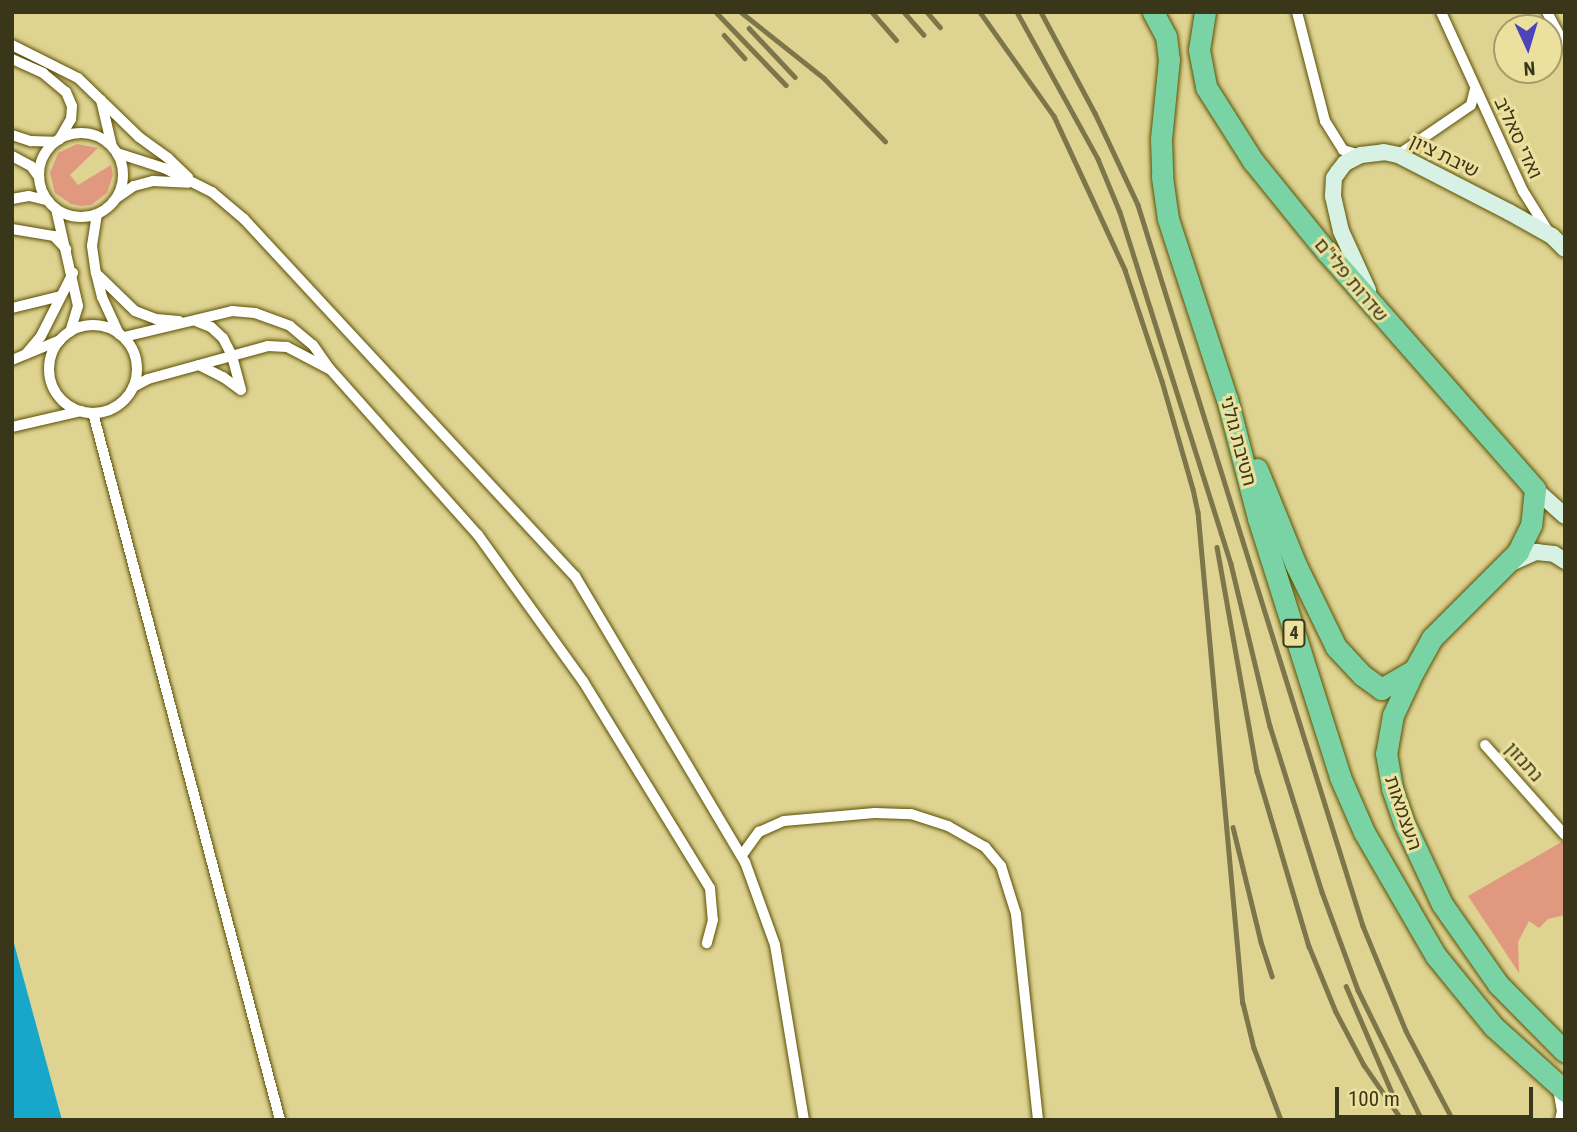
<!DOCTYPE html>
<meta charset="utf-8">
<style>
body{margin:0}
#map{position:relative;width:1577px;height:1132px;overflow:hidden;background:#ded390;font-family:"Roboto Condensed","Noto Sans Hebrew",sans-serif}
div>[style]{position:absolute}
.green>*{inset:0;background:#e0997f}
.water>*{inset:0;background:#18a7ca}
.roads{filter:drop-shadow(0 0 2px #5b5005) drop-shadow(0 0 2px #5b5005)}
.street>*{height:10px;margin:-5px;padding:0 5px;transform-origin:5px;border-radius:5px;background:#fff}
.street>.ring{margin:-5px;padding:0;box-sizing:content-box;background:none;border:10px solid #fff;border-radius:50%}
.secondary>*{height:16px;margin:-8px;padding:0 8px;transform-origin:8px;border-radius:8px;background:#d7f2e4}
.highway>*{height:21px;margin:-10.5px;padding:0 10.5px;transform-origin:10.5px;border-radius:10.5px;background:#79d3a5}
.rail>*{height:4.5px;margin:-2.25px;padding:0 2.25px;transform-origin:2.25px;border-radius:2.25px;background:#7c764a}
span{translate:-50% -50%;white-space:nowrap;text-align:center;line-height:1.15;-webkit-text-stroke:6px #ebe09d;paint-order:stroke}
.shield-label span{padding:2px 5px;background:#ebe09d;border:2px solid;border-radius:5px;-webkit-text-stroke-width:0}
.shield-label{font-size:18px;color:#3a361a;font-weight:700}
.street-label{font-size:19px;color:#3a361a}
.frame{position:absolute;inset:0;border:14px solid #3a361a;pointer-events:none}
.north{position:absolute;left:1493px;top:14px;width:70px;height:70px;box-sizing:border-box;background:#ebe09d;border:2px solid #a49c69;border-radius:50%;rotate:176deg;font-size:19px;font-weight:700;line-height:28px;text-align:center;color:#3a361a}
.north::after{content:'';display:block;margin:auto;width:24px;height:32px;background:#4d44bb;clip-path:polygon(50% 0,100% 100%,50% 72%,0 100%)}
.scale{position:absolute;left:1335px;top:1087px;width:198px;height:32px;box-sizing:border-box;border:4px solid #3a361a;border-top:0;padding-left:9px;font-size:21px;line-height:24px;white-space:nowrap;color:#3a361a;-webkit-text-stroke:5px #ebe09d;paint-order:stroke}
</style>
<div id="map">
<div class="green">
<i style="clip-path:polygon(77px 144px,98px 148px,70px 175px,78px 185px,111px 165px,113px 175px,107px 193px,91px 205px,81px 206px,71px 204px,55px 193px,50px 173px,58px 153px)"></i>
<i style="clip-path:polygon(1565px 840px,1565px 915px,1548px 919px,1539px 928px,1529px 921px,1518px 942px,1519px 973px,1468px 896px)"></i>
</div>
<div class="water">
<i style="clip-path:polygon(12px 936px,62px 1120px,12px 1120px)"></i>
</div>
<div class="roads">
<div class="street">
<i style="left:1297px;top:12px;width:113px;rotate:75.6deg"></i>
<i style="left:1325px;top:121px;width:34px;rotate:58deg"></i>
<i style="left:1343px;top:150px;width:18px;rotate:16deg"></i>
<i style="left:1441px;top:12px;width:197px;rotate:65.4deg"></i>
<i style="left:1523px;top:191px;width:47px;rotate:58deg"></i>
<i style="left:1547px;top:12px;width:38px;rotate:62deg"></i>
<i style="left:12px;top:45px;width:74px;rotate:26.6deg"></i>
<i style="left:78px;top:78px;width:85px;rotate:44deg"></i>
<i style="left:139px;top:137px;width:36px;rotate:36deg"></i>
<i style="left:168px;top:158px;width:28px;rotate:44deg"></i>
<i style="left:12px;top:59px;width:34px;rotate:24deg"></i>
<i style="left:43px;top:73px;width:30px;rotate:40deg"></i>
<i style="left:66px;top:92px;width:15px;rotate:67deg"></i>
<i style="left:72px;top:106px;width:13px;rotate:94deg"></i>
<i style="left:71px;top:119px;width:24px;rotate:120deg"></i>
<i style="left:101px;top:100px;width:48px;rotate:76.8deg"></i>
<i class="ring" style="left:39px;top:133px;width:74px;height:74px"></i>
<i style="left:12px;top:135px;width:20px;rotate:18deg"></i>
<i style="left:31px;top:141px;width:23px;rotate:2deg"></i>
<i style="left:117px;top:153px;width:49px;rotate:17.7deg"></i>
<i style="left:164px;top:168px;width:54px;rotate:26.6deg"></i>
<i style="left:212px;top:192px;width:42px;rotate:40.2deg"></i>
<i style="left:244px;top:219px;width:487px;rotate:47.2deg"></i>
<i style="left:575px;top:576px;width:333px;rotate:59.3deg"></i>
<i style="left:745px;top:862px;width:88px;rotate:70.1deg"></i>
<i style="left:775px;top:945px;width:177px;rotate:80.6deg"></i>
<i style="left:1398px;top:155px;width:88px;rotate:-34.4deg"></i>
<i style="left:1471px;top:105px;width:16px;rotate:-76deg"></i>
<i style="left:12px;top:156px;width:21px;rotate:28deg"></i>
<i style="left:31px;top:166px;width:14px;rotate:54deg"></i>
<i style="left:118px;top:197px;width:19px;rotate:-35deg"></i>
<i style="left:134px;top:186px;width:20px;rotate:-15deg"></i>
<i style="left:153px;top:181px;width:35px;rotate:3deg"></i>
<i style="left:12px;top:199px;width:17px;rotate:-10deg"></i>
<i style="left:29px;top:196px;width:18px;rotate:13deg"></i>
<i style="left:56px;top:209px;width:99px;rotate:77.2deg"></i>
<i style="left:78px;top:306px;width:27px;rotate:107deg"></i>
<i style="left:97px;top:214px;width:32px;rotate:99deg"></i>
<i style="left:92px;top:246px;width:27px;rotate:82deg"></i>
<i style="left:96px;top:273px;width:25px;rotate:76deg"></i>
<i style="left:102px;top:297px;width:41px;rotate:65.3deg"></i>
<i style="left:12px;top:229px;width:43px;rotate:9.5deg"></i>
<i style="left:54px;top:236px;width:18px;rotate:47deg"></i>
<i style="left:99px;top:276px;width:50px;rotate:44.2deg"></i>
<i style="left:135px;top:311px;width:22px;rotate:21deg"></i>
<i style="left:156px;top:319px;width:23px;rotate:5deg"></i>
<i style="left:12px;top:308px;width:50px;rotate:-13.8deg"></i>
<i style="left:196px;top:321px;width:16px;rotate:22deg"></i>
<i style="left:211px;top:327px;width:16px;rotate:43deg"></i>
<i style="left:223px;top:338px;width:20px;rotate:63deg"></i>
<i style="left:232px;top:356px;width:35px;rotate:75deg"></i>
<i class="ring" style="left:49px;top:325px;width:78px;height:78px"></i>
<i style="left:124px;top:337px;width:111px;rotate:-13.5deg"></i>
<i style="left:232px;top:311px;width:23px;rotate:5deg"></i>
<i style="left:255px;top:313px;width:37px;rotate:20deg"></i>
<i style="left:290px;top:326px;width:30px;rotate:40deg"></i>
<i style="left:313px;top:345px;width:29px;rotate:55deg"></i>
<i style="left:330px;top:369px;width:222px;rotate:48.3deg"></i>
<i style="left:478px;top:535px;width:180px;rotate:54.3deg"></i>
<i style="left:583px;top:681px;width:243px;rotate:58.5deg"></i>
<i style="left:710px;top:888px;width:32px;rotate:85deg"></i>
<i style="left:713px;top:920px;width:24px;rotate:105deg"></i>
<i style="left:26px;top:354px;width:23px;rotate:-50deg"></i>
<i style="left:41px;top:336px;width:71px;rotate:-63.1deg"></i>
<i style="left:12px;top:360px;width:52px;rotate:-22.6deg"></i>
<i style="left:199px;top:365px;width:27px;rotate:27deg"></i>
<i style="left:223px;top:377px;width:22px;rotate:36deg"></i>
<i style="left:133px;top:387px;width:17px;rotate:-28deg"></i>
<i style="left:148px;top:379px;width:124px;rotate:-15.4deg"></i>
<i style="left:268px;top:346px;width:19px;rotate:3deg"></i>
<i style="left:287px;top:347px;width:47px;rotate:27.6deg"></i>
<i style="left:93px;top:413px;width:731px;rotate:75.18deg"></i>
<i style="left:12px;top:427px;width:71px;rotate:-13.1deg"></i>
<i style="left:1485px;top:745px;width:120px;rotate:48.4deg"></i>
<i style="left:742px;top:855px;width:29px;rotate:-54deg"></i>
<i style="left:759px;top:832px;width:27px;rotate:-24deg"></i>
<i style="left:784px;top:821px;width:91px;rotate:-5deg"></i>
<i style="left:875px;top:813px;width:36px;rotate:2deg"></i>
<i style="left:911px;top:814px;width:39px;rotate:18deg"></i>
<i style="left:948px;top:826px;width:43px;rotate:29.6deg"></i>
<i style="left:985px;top:847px;width:25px;rotate:50deg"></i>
<i style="left:1001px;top:866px;width:50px;rotate:72.6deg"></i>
<i style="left:1016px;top:914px;width:207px;rotate:83.9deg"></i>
<i style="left:1558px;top:1089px;width:22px;rotate:80deg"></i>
<i style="left:1562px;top:1111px;width:9px;rotate:103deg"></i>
</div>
<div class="secondary">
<i style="left:1368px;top:290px;width:65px;rotate:-114.6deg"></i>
<i style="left:1341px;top:231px;width:36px;rotate:-103deg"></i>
<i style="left:1333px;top:196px;width:18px;rotate:-87deg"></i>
<i style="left:1334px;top:178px;width:7px;rotate:-56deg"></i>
<i style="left:1338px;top:172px;width:11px;rotate:-52deg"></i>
<i style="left:1345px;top:163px;width:18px;rotate:-27deg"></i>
<i style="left:1361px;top:155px;width:23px;rotate:-7deg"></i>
<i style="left:1384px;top:152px;width:14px;rotate:12deg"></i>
<i style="left:1398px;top:155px;width:125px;rotate:27.2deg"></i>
<i style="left:1509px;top:212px;width:49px;rotate:29.2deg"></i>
<i style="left:1552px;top:236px;width:18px;rotate:45deg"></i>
<i style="left:1535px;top:489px;width:40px;rotate:42deg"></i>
<i style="left:1509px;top:564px;width:30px;rotate:-24deg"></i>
<i style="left:1536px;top:552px;width:18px;rotate:6deg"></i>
<i style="left:1554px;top:554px;width:13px;rotate:32deg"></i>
</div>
<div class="highway">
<i style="left:1153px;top:12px;width:27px;rotate:62deg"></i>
<i style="left:1166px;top:36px;width:23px;rotate:83deg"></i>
<i style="left:1169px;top:59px;width:80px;rotate:95.7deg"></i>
<i style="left:1161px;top:139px;width:38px;rotate:88deg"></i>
<i style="left:1162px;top:177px;width:42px;rotate:81.9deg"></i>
<i style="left:1168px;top:219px;width:189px;rotate:71.9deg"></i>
<i style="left:1227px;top:399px;width:123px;rotate:75.4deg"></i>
<i style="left:1258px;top:518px;width:272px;rotate:72.4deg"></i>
<i style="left:1340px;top:777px;width:60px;rotate:66.4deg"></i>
<i style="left:1364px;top:832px;width:143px;rotate:59.9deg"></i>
<i style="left:1436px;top:956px;width:92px;rotate:50.8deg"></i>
<i style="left:1494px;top:1027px;width:96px;rotate:42deg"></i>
<i style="left:1205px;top:12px;width:38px;rotate:99deg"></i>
<i style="left:1199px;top:50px;width:38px;rotate:79deg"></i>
<i style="left:1206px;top:87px;width:88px;rotate:57.6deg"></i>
<i style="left:1253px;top:161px;width:116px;rotate:51deg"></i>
<i style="left:1326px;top:251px;width:317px;rotate:48.7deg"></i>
<i style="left:1535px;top:489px;width:36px;rotate:96deg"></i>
<i style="left:1531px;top:525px;width:30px;rotate:116deg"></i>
<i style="left:1518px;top:552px;width:122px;rotate:135deg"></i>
<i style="left:1432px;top:638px;width:37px;rotate:119deg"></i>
<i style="left:1414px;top:670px;width:50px;rotate:115deg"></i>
<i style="left:1393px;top:715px;width:39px;rotate:100deg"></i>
<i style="left:1386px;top:753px;width:36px;rotate:80deg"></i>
<i style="left:1392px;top:788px;width:39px;rotate:71deg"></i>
<i style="left:1405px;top:825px;width:87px;rotate:64.9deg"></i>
<i style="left:1442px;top:904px;width:98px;rotate:55deg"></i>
<i style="left:1498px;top:984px;width:95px;rotate:45.4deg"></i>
<i style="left:1257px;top:469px;width:104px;rotate:67.9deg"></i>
<i style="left:1296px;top:565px;width:91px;rotate:64deg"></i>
<i style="left:1336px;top:647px;width:38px;rotate:47deg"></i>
<i style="left:1362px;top:675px;width:24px;rotate:36deg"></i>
<i style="left:1381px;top:689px;width:36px;rotate:-30deg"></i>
</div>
</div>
<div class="rail">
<i style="left:716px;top:12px;width:101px;rotate:46.2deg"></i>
<i style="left:741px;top:12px;width:106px;rotate:38.5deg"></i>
<i style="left:824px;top:78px;width:88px;rotate:45.9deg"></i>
<i style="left:872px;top:12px;width:37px;rotate:49deg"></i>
<i style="left:904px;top:12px;width:30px;rotate:49deg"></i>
<i style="left:927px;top:12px;width:20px;rotate:49deg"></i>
<i style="left:980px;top:12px;width:128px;rotate:54.6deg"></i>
<i style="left:1054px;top:116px;width:170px;rotate:65.2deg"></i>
<i style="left:1125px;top:270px;width:117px;rotate:71.6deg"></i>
<i style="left:1162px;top:381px;width:112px;rotate:74deg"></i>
<i style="left:1193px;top:489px;width:24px;rotate:78deg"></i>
<i style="left:1198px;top:512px;width:493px;rotate:84.8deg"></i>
<i style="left:1243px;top:1003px;width:46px;rotate:76.3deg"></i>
<i style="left:1254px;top:1048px;width:77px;rotate:69.4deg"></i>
<i style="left:1017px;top:12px;width:168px;rotate:61.1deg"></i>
<i style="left:1098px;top:159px;width:57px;rotate:67.5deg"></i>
<i style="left:1120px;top:212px;width:369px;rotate:72.5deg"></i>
<i style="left:1231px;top:564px;width:167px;rotate:76.5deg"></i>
<i style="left:1270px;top:726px;width:174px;rotate:72.6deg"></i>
<i style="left:1322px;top:892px;width:104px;rotate:69.8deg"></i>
<i style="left:1358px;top:990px;width:145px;rotate:63.8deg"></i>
<i style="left:1041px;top:12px;width:115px;rotate:61.9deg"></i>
<i style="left:1095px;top:113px;width:102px;rotate:64.9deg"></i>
<i style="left:1138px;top:205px;width:755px;rotate:72.67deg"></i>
<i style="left:1363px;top:926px;width:113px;rotate:67.7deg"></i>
<i style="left:1406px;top:1031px;width:101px;rotate:62.2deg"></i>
<i style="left:749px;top:28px;width:67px;rotate:46.8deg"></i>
<i style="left:724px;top:35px;width:31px;rotate:48deg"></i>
<i style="left:1217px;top:547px;width:228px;rotate:79.9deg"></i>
<i style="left:1257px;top:771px;width:183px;rotate:73.5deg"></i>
<i style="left:1309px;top:946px;width:71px;rotate:67.8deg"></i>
<i style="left:1336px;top:1012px;width:60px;rotate:62.2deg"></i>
<i style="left:1364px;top:1065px;width:67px;rotate:55.4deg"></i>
<i style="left:1233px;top:827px;width:118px;rotate:76.3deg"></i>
<i style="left:1261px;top:942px;width:36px;rotate:72deg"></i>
<i style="left:1346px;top:986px;width:116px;rotate:66.7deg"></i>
</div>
<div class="shield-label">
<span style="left:1294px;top:633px">4</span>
</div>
<div class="street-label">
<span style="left:1518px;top:138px;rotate:65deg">ואדי סאליב</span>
<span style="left:1444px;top:156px;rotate:26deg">שיבת ציון</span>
<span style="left:1351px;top:280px;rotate:50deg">שדרות פלי"ם</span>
<span style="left:1238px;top:441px;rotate:75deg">חטיבת גולני</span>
<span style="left:1524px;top:762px;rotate:48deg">נתנזון</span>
<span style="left:1403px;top:813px;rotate:71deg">העצמאות</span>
</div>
<div class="frame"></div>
<div class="north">N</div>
<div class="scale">100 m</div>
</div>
